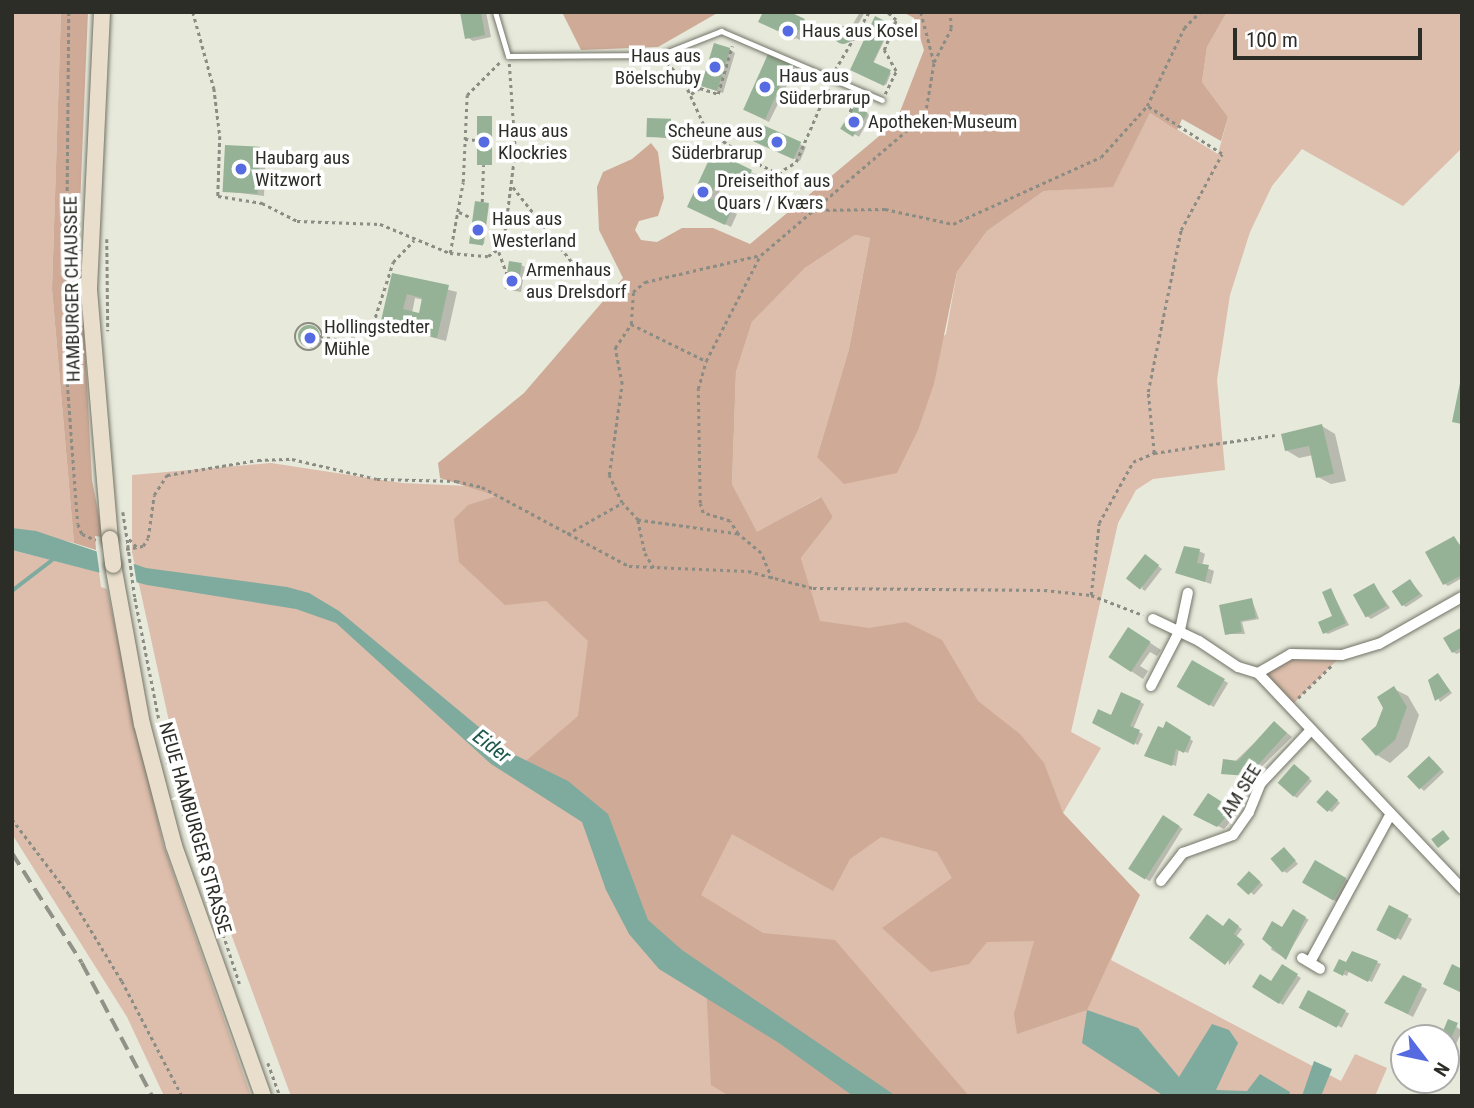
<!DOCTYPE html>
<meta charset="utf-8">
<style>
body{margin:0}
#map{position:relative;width:1474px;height:1108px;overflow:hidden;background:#e7e9db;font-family:"Roboto Condensed",sans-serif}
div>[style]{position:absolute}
.green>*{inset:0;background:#ddbdab}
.forest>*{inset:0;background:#ceaa97}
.water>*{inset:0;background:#7fab9f}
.pier>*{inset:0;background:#e7e9db}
.shadow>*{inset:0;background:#0003;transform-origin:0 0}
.stream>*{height:3.5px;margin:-1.75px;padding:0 1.75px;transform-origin:1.75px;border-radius:1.75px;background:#7fab9f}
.building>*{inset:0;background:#96b296;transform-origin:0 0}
.round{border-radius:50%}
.path>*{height:2.5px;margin-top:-1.25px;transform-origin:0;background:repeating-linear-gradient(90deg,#8b8c83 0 3.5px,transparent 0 7px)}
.path>.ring{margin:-1.25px;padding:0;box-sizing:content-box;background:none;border:2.5px solid #8b8c83;border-radius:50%}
.roads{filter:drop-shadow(0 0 2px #717366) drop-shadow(0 0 2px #717366)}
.service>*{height:5px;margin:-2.5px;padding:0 2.5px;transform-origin:2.5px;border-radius:2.5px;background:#fff}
.minor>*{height:10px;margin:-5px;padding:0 5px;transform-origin:5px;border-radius:5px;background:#fff}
.secondary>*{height:16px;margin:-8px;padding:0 8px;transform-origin:8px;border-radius:8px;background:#e9decb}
.rail>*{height:3.5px;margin-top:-1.75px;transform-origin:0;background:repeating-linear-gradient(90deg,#909187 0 14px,transparent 0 21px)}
.path-bridge>*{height:2.5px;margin-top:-1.25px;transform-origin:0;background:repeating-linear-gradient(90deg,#8b8c83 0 3.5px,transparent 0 7px)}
.bridges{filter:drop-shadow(0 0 2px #717366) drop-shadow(0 0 2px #717366)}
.secondary-bridge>*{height:16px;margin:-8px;padding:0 8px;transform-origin:8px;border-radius:8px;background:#e9decb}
.dots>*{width:19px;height:19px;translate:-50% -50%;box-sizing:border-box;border:4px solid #fff;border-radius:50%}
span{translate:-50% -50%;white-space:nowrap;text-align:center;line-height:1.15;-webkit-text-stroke:7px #fff;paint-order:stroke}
.poi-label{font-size:19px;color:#2d2d28}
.left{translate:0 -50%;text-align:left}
.right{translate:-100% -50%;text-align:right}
.street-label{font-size:19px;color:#2d2d28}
.water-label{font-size:21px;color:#1c574b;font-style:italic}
.frame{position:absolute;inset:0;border:14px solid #2d2d28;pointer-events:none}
.north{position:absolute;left:1390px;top:1024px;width:70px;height:70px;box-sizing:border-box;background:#fff;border:2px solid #ababa9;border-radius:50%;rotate:122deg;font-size:19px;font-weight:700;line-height:28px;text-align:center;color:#2d2d28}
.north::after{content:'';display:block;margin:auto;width:24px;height:32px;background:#566be1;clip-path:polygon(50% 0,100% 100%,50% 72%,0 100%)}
.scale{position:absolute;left:1233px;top:28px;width:189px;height:32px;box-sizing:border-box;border:4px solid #2d2d28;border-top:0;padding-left:9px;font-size:21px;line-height:24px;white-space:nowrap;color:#2d2d28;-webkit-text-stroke:5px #fff;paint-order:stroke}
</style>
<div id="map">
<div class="green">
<i style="clip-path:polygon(12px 12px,61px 12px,52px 289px,74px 543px,12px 528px)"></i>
<i style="clip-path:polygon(1227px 12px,1462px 12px,1462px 148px,1403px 206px,1302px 149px,1272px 186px,1250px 232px,1230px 295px,1217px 380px,1225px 470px,1153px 479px,1136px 490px,1118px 523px,1071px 732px,1101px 748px,1063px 813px,1139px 895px,1111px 960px,1341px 1081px,1355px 1054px,1387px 1068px,1375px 1096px,291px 1096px,193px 831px,132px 552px,132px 475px,271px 463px,402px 483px,468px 486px,811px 592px,801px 558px,833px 517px,820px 497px,757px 533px,732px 484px,736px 372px,752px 322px,805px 268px,855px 235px,870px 238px,849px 349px,817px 457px,946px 334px,957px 272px,987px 231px,1044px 191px,1113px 186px,1150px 113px,1218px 154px,1228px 117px,1202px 82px,1207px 47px)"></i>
<i style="clip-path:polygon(12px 550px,99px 572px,101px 587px,107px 589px,163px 844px,251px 1096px,164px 1096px,127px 1017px,12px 834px)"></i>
<i style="clip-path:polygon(1342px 655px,1291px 706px,1258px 673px,1274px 660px)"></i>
</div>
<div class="forest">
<i style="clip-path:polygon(61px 12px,88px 12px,79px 230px,92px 480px,103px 537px,95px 536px,96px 550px,74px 543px,52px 289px)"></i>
<i style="clip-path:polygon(562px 12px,719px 12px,658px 47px,581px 50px)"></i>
<i style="clip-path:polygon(903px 12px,1227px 12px,1207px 47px,1202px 82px,1228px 117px,1221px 141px,1182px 119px,1177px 130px,1150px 113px,1113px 187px,1044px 191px,987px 231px,957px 272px,934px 384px,918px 430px,897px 473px,844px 484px,817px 457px,849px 349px,870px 238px,855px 235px,805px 268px,752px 322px,736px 372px,732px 484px,757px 532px,821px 497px,833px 517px,801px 558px,820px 621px,869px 628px,906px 622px,942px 640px,978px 701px,1020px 734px,1044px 763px,1063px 813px,1140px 895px,1087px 1010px,1017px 1034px,1014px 1014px,1034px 941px,987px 942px,969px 964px,931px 972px,882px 928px,952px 878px,937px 852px,881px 837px,850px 859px,833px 891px,732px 834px,701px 895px,763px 933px,835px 940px,969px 1096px,729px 1096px,711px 1085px,706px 981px,637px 918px,596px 820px,520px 766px,578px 716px,588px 641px,546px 601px,505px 605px,459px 562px,454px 519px,468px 505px,497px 496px,440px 478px,438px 463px,524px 393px,623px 278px,599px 230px,597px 187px,603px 172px,632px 159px,651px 143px,658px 152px,664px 198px,658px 216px,639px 221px,635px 230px,641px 240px,657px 242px,682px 228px,713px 228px,750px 244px,896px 122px,924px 50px,914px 18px)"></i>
</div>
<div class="water">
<i style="clip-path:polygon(12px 528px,36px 531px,146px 568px,287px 587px,309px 593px,339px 611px,509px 752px,568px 781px,608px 814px,648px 920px,682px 950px,896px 1096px,853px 1096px,779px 1043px,659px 969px,629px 934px,606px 890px,582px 822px,491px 764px,336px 623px,296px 609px,147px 585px,12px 550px)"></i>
<i style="clip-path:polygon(1087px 1010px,1138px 1028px,1179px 1077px,1212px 1024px,1229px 1030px,1238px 1043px,1216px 1090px,1247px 1091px,1260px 1074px,1290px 1092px,1289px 1096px,1164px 1096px,1082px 1043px)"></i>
<i style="clip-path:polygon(1314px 1061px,1332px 1069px,1321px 1096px,1302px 1096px)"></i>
</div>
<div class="pier">
<i style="clip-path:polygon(96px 547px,133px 560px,137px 585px,100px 576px)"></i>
</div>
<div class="shadow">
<i style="clip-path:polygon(462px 12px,486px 12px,491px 37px,473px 41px,467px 37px)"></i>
<i style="clip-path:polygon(786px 12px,810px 24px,802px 41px,766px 24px)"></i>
<i style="clip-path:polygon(860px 12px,865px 12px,857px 26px,853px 24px)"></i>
<i style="clip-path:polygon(876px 19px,891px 26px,873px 64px,891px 73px,886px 85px,852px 69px)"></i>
<i style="clip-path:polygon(848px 29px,853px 41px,843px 44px,837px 31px)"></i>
<i style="clip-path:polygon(729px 49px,735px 53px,723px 93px,709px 88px)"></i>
<i style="clip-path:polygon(789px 66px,795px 69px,769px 122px,749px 112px)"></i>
<i style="left:855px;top:107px;width:18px;height:24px;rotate:29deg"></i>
<i style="clip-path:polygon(492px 118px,492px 165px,479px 165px)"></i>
<i style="clip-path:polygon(670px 121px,673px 139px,648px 136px)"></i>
<i style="clip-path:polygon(762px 126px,806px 147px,800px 161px,761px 144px)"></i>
<i style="clip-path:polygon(260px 149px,266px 152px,264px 196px,224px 191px)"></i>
<i style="clip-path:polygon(714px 153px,757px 175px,751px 187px,727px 176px,714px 203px,737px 214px,731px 227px,695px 209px)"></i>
<i style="clip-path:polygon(489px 204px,484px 244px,471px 242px)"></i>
<i style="clip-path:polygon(521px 265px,525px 267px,521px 292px,510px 290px)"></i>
<i style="clip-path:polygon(evenodd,393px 275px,457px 292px,446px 341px,382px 324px,393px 275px,415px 298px,424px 300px,420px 315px,412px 313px,415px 298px)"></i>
<i style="clip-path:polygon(313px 327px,323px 342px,311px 348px,301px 341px,300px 334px)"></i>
<i style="clip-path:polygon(1322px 426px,1335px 434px,1346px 481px,1331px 484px,1318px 477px,1313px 455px,1299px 458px,1286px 450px)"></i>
<i style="clip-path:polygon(1454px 538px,1462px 547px,1462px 578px,1448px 586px,1445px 584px)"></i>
<i style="clip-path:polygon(1199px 551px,1205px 554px,1202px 566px,1214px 571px,1211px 584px,1177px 572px)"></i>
<i style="clip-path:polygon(1149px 559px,1162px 569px,1145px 591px,1142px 589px)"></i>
<i style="clip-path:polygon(1410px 581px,1423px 596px,1406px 607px,1403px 605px)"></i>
<i style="clip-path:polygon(1374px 585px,1390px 608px,1371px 619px,1367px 616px)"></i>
<i style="clip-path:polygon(1331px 590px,1349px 625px,1328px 634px,1324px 632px,1335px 617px)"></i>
<i style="clip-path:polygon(1252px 600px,1259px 619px,1242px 622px,1245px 634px,1227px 634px)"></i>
<i style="clip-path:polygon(1129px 629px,1161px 650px,1157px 656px,1150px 652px,1140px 666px,1148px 671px,1143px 679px,1110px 657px)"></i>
<i style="clip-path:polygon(1462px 629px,1462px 651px,1457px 654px,1453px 652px)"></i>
<i style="left:1193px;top:662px;width:41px;height:28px;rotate:31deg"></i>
<i style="clip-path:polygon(1438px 675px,1452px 693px,1440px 702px,1430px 681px)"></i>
<i style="clip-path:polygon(1394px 689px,1408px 696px,1419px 715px,1408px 747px,1390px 763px,1377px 755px)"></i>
<i style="clip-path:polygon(1140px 702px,1144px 704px,1133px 729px,1143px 734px,1138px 745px,1094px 722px)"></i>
<i style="clip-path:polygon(1275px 723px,1292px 737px,1252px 776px,1223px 773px)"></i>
<i style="clip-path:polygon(1167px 724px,1193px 741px,1188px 753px,1179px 749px,1176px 766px,1150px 757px)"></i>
<i style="clip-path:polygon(1433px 760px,1444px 772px,1424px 791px,1409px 777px)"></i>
<i style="clip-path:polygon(1298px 768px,1312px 781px,1297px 798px,1294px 796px)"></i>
<i style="clip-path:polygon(1331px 794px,1340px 803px,1332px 812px,1328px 810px)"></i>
<i style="clip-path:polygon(1208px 795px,1237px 814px,1224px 829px,1195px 815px)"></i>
<i style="left:1164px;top:817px;width:22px;height:62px;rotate:32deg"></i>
<i style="clip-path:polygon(1284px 849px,1298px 864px,1287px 873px,1283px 871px)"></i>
<i style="left:1316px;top:862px;width:38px;height:24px;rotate:30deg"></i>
<i style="clip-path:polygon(1253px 875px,1263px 885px,1254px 895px,1240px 884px)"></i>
<i style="clip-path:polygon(1390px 907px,1412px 919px,1401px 940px,1381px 930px)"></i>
<i style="left:1294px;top:911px;width:17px;height:45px;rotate:31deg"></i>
<i style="clip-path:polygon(1229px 920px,1242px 929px,1236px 937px,1245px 944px,1229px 965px,1224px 928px)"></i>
<i style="clip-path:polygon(1353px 953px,1381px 964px,1372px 982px,1349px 971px,1347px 976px,1335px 970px,1347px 965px)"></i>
<i style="clip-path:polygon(1283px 967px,1301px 978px,1283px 1005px,1254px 986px,1272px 983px)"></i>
<i style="left:1403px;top:977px;width:27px;height:31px;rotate:27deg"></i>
<i style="left:1309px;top:993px;width:45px;height:16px;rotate:27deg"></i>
<i style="clip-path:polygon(1449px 1021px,1462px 1031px,1446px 1066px,1446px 1038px,1442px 1038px)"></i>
</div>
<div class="stream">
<i style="left:12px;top:591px;width:54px;rotate:-37.5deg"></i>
</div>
<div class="building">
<i style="clip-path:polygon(460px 12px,481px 12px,485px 35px,465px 39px)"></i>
<i style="clip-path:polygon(763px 12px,790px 12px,805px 19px,795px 39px,758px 22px)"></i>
<i style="clip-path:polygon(875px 16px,891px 24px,873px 62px,891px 70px,884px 86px,850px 70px)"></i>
<i class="round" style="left:834px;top:26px;width:18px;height:18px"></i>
<i style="left:714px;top:43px;width:17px;height:45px;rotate:17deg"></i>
<i style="left:768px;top:54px;width:24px;height:61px;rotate:24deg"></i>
<i style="left:855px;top:105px;width:15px;height:28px;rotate:32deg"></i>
<i style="left:477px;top:116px;width:15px;height:49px"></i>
<i style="left:647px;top:118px;width:24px;height:19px;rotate:2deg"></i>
<i style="left:761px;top:124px;width:44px;height:19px;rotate:24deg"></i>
<i style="left:225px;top:145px;width:35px;height:47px;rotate:3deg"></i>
<i style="clip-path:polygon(713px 151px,752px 170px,745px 185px,721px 174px,709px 198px,732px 209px,725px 225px,687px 207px)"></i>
<i style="left:475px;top:201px;width:14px;height:43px;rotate:8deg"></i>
<i style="left:509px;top:261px;width:13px;height:28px;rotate:9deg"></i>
<i style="clip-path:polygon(evenodd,392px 273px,449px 285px,437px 338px,380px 325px,392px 273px,407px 294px,422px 298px,419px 313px,403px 309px,407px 294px)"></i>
<i class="round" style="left:298px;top:325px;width:22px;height:22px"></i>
<i style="clip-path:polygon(1461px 378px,1462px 378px,1462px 424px,1452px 422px)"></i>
<i style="clip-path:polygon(1322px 424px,1334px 474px,1316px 478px,1309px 446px,1285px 451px,1281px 434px)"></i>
<i style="clip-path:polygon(1454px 536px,1462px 549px,1462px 575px,1443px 585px,1425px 552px)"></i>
<i style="clip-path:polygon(1184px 546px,1200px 549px,1197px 563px,1209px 565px,1205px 582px,1175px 573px)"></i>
<i style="left:1145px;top:554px;width:18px;height:31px;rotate:38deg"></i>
<i style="left:1410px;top:579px;width:18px;height:22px;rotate:56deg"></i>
<i style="left:1374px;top:583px;width:26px;height:24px;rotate:61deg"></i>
<i style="clip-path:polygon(1331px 588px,1346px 623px,1323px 634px,1318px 622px,1332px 616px,1322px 592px)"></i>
<i style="clip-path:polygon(1252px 598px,1256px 618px,1240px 621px,1242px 632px,1225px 635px,1219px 605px)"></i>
<i style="left:1128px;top:627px;width:27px;height:36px;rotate:33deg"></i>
<i style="clip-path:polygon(1462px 627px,1462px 647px,1452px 653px,1443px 638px)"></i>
<i style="left:1192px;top:660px;width:38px;height:31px;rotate:30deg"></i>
<i style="clip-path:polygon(1438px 673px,1450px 691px,1435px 701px,1428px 680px)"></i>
<i style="clip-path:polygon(1394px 686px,1407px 707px,1395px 740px,1376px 756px,1361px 739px,1376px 726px,1383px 708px,1377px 697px)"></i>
<i style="clip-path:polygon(1121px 692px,1141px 701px,1130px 726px,1140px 730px,1134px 745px,1092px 723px,1098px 709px,1111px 715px)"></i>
<i style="clip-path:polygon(1166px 721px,1191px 737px,1184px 753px,1176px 749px,1172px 766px,1144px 756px,1158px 726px,1163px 728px)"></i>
<i style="clip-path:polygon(1274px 721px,1287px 733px,1248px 776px,1221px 774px,1223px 759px,1238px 761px)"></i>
<i style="left:1429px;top:756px;width:18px;height:30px;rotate:47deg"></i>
<i style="left:1294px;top:764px;width:21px;height:25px;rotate:41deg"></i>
<i style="left:1327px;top:790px;width:15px;height:16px;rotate:42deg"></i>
<i style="clip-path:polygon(1208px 793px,1233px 809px,1217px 827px,1193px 815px)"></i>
<i style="left:1163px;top:815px;width:20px;height:64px;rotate:33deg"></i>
<i style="left:1443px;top:830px;width:11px;height:15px;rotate:52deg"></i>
<i style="left:1284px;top:847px;width:18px;height:18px;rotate:49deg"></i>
<i style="left:1315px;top:860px;width:36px;height:26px;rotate:30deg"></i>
<i style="left:1249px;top:871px;width:16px;height:18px;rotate:43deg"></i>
<i style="left:1389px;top:905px;width:22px;height:28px;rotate:27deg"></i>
<i style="clip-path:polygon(1293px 909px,1306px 917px,1286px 960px,1262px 939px,1272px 921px,1282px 927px)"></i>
<i style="clip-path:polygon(1207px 914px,1223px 926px,1229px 918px,1239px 926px,1234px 934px,1243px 941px,1225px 965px,1189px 938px)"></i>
<i style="clip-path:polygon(1352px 951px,1378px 961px,1368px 982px,1345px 970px,1343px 976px,1333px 971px,1339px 959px,1346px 962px)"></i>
<i style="clip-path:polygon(1282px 964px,1298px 974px,1279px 1004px,1252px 987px,1260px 974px,1271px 981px)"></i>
<i style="clip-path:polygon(1452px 964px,1462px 969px,1462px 993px,1443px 984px)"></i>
<i style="clip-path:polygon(1403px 975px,1422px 984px,1408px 1014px,1384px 1003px)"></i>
<i style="left:1308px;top:990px;width:43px;height:20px;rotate:28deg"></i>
<i style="clip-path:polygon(1448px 1019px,1458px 1023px,1446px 1049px,1446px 1038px,1440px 1038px)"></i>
</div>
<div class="path">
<i style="left:69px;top:12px;width:350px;rotate:90.5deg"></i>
<i style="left:66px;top:362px;width:162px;rotate:85.8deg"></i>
<i style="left:78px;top:524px;width:11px;rotate:68deg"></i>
<i style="left:82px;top:534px;width:15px;rotate:23deg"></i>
<i style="left:193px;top:12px;width:79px;rotate:74.6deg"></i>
<i style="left:214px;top:88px;width:48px;rotate:82.9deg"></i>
<i style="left:220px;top:136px;width:60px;rotate:91.9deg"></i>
<i style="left:218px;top:196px;width:45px;rotate:9deg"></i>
<i style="left:262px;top:203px;width:39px;rotate:27deg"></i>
<i style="left:297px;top:221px;width:83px;rotate:2.1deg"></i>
<i style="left:380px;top:224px;width:76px;rotate:22.5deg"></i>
<i style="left:450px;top:253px;width:38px;rotate:5deg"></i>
<i style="left:488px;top:256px;width:18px;rotate:-34deg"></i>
<i style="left:503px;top:246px;width:96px;rotate:-82.8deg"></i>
<i style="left:515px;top:151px;width:88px;rotate:-93.9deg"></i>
<i style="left:921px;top:12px;width:52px;rotate:75.4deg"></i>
<i style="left:667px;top:62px;width:28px;rotate:49deg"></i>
<i style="left:685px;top:83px;width:51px;rotate:65.5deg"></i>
<i style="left:706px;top:129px;width:56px;rotate:34.8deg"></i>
<i style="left:752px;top:161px;width:29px;rotate:25deg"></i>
<i style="left:778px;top:173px;width:21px;rotate:-31deg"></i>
<i style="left:796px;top:162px;width:83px;rotate:-66.5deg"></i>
<i style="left:835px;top:70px;width:67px;rotate:-59.6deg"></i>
<i style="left:691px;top:94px;width:11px;rotate:-34deg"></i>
<i style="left:700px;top:88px;width:19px;rotate:18deg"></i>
<i style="left:718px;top:94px;width:50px;rotate:-73.7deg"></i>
<i style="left:885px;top:94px;width:25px;rotate:-64deg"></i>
<i style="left:896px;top:71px;width:24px;rotate:-120deg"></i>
<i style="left:884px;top:50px;width:32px;rotate:-68deg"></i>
<i style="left:896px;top:20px;width:12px;rotate:-138deg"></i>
<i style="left:847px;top:118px;width:22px;rotate:-66deg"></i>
<i style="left:465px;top:139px;width:11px;rotate:5deg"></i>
<i style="left:513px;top:187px;width:95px;rotate:51.8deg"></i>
<i style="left:482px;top:202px;width:37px;rotate:-88deg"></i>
<i style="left:812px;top:210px;width:73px;rotate:-0.8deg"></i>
<i style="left:885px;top:209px;width:70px;rotate:12.4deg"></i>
<i style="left:953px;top:224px;width:162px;rotate:-24.4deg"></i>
<i style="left:1101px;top:157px;width:69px;rotate:-48deg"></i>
<i style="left:459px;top:212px;width:14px;rotate:25deg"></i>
<i style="left:107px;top:239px;width:92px;rotate:89.4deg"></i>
<i style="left:499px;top:252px;width:23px;rotate:70deg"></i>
<i style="left:450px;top:253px;width:72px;rotate:-79.6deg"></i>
<i style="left:463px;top:182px;width:87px;rotate:-87.4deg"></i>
<i style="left:467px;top:95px;width:49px;rotate:-45deg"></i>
<i class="ring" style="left:295px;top:323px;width:25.5px;height:25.5px"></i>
<i style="left:631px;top:324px;width:84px;rotate:26.3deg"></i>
<i style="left:320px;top:336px;width:25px;rotate:11deg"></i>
<i style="left:345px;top:341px;width:33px;rotate:-31deg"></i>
<i style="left:373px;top:324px;width:65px;rotate:-72.1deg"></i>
<i style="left:393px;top:262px;width:30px;rotate:-46deg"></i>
<i style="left:1154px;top:453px;width:61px;rotate:-95.6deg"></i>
<i style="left:1148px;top:392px;width:165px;rotate:-78.5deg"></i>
<i style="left:1181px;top:230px;width:86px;rotate:-61.7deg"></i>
<i style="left:1222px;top:154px;width:89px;rotate:-147.4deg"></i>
<i style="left:1147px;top:106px;width:86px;rotate:-64.6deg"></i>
<i style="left:1184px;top:28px;width:23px;rotate:-45deg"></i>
<i style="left:123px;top:512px;width:33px;rotate:81deg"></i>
<i style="left:638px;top:520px;width:34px;rotate:78deg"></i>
<i style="left:645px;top:553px;width:17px;rotate:59deg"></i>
<i style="left:567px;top:534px;width:63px;rotate:-29.4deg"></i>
<i style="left:738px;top:534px;width:15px;rotate:-122deg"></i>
<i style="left:730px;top:521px;width:28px;rotate:-163deg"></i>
<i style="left:703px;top:513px;width:10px;rotate:-107deg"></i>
<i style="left:700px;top:503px;width:114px;rotate:-91deg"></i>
<i style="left:698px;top:389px;width:29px;rotate:-74deg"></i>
<i style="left:706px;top:361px;width:118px;rotate:-62.8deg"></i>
<i style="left:129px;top:539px;width:13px;rotate:45deg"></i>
<i style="left:126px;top:549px;width:17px;rotate:-10deg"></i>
<i style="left:143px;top:546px;width:9px;rotate:-58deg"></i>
<i style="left:148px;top:538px;width:43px;rotate:-82.1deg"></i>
<i style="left:154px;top:495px;width:24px;rotate:-57deg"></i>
<i style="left:167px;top:475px;width:92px;rotate:-9.4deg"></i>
<i style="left:258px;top:460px;width:34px;rotate:-2deg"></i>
<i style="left:292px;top:459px;width:87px;rotate:13.2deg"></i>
<i style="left:377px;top:479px;width:79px;rotate:1.5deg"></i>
<i style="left:456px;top:481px;width:27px;rotate:13deg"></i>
<i style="left:482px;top:487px;width:167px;rotate:28.3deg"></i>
<i style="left:629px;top:566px;width:119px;rotate:2.4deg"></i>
<i style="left:748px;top:571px;width:67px;rotate:14.7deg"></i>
<i style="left:813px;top:588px;width:231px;rotate:0.5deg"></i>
<i style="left:1044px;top:590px;width:47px;rotate:6.1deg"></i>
<i style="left:1091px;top:595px;width:56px;rotate:21deg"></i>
<i style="left:772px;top:579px;width:28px;rotate:-113deg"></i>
<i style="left:761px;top:553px;width:30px;rotate:-140deg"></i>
<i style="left:738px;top:534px;width:101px;rotate:-172deg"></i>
<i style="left:638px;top:520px;width:23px;rotate:-133deg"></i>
<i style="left:622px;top:503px;width:31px;rotate:-115deg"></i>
<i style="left:609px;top:475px;width:92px;rotate:-81.9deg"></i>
<i style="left:622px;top:384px;width:37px;rotate:-101deg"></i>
<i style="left:615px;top:348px;width:29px;rotate:-56deg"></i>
<i style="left:631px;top:324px;width:32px;rotate:-86deg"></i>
<i style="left:633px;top:292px;width:16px;rotate:-40deg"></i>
<i style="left:645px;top:282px;width:119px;rotate:-13.1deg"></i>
<i style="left:761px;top:255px;width:216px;rotate:-40.5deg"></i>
<i style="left:925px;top:115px;width:54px;rotate:-80.4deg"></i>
<i style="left:934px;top:62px;width:38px;rotate:-63deg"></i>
<i style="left:951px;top:28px;width:16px;rotate:-94deg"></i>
<i style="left:1091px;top:595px;width:72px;rotate:-83.7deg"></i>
<i style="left:1099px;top:523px;width:70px;rotate:-60.9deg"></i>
<i style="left:1133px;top:462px;width:23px;rotate:-23deg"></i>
<i style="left:1154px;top:453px;width:122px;rotate:-8.5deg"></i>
<i style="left:135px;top:598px;width:169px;rotate:78.8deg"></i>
<i style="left:1298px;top:698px;width:46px;rotate:-44.1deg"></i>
<i style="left:175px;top:788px;width:206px;rotate:71.7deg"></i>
<i style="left:12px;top:819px;width:94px;rotate:52.8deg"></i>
<i style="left:69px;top:894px;width:102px;rotate:58.7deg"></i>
<i style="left:122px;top:981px;width:130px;rotate:62.4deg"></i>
<i style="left:268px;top:1063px;width:35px;rotate:70deg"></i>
</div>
<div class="roads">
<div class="service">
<i style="left:495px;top:12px;width:46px;rotate:73.5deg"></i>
<i style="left:508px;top:56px;width:152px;rotate:-0.4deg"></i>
<i style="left:660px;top:55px;width:66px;rotate:-21.5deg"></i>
<i style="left:721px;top:31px;width:175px;rotate:23.2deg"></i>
</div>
<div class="minor">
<i style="left:1153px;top:619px;width:51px;rotate:25.6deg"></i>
<i style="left:1199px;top:641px;width:47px;rotate:33.7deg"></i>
<i style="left:1238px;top:667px;width:21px;rotate:17deg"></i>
<i style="left:1258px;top:673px;width:297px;rotate:46.6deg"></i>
<i style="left:1258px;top:673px;width:38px;rotate:-30deg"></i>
<i style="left:1291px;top:654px;width:51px;rotate:1.1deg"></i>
<i style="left:1342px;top:655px;width:39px;rotate:-17deg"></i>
<i style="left:1379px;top:644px;width:95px;rotate:-29.5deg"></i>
<i style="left:1151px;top:686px;width:63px;rotate:-62.6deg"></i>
<i style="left:1180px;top:630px;width:38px;rotate:-78deg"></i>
<i style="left:1161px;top:881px;width:36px;rotate:-52deg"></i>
<i style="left:1183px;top:853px;width:53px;rotate:-19.8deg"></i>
<i style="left:1233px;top:835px;width:28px;rotate:-55deg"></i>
<i style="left:1249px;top:812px;width:31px;rotate:-68deg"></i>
<i style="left:1261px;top:783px;width:73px;rotate:-46.7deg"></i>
<i style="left:1302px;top:958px;width:21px;rotate:31deg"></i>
<i style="left:1310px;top:962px;width:167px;rotate:-61.4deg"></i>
</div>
<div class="secondary">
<i style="left:102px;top:12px;width:278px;rotate:92.7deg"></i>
<i style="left:89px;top:290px;width:250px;rotate:85.2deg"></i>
<i style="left:113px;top:565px;width:162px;rotate:79.7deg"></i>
<i style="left:142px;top:724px;width:126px;rotate:75.3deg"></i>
<i style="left:174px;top:846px;width:265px;rotate:70.4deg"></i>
</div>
</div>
<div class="rail">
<i style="left:12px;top:853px;width:130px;rotate:57.5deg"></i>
<i style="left:82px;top:963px;width:150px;rotate:62.2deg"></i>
</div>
<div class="path-bridge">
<i style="left:128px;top:545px;width:53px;rotate:82.5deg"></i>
</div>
<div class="bridges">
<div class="secondary-bridge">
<i style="left:110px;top:539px;width:26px;rotate:83deg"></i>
</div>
</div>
<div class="dots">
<i style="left:788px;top:31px;background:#566be1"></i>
<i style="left:715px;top:67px;background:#566be1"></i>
<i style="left:765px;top:87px;background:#566be1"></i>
<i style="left:854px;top:122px;background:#566be1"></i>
<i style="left:484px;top:142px;background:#566be1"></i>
<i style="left:777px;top:142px;background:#566be1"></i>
<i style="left:241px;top:169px;background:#566be1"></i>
<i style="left:703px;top:192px;background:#566be1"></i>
<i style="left:478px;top:230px;background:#566be1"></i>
<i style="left:512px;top:281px;background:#566be1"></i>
<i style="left:310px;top:338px;background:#566be1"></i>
</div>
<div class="poi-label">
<span class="left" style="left:802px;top:31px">Haus aus Kosel</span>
<span class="right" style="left:701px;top:67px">Haus aus<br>Böelschuby</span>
<span class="left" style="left:779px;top:87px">Haus aus<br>Süderbrarup</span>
<span class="left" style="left:868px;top:122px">Apotheken-Museum</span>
<span class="left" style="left:498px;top:142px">Haus aus<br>Klockries</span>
<span class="right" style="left:763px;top:142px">Scheune aus<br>Süderbrarup</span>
<span class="left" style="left:255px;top:169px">Haubarg aus<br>Witzwort</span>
<span class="left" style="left:717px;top:192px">Dreiseithof aus<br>Quars / Kværs</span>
<span class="left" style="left:492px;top:230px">Haus aus<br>Westerland</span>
<span class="left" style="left:526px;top:281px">Armenhaus<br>aus Drelsdorf</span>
<span class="left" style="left:324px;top:338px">Hollingstedter<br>Mühle</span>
</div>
<div class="street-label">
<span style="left:72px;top:289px;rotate:-91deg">HAMBURGER CHAUSSEE</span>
<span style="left:1241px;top:791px;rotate:-58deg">AM SEE</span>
<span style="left:195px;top:828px;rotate:74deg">NEUE HAMBURGER STRASSE</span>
</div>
<div class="water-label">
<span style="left:492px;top:746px;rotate:37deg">Eider</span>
</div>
<div class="frame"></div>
<div class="north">N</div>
<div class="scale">100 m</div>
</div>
